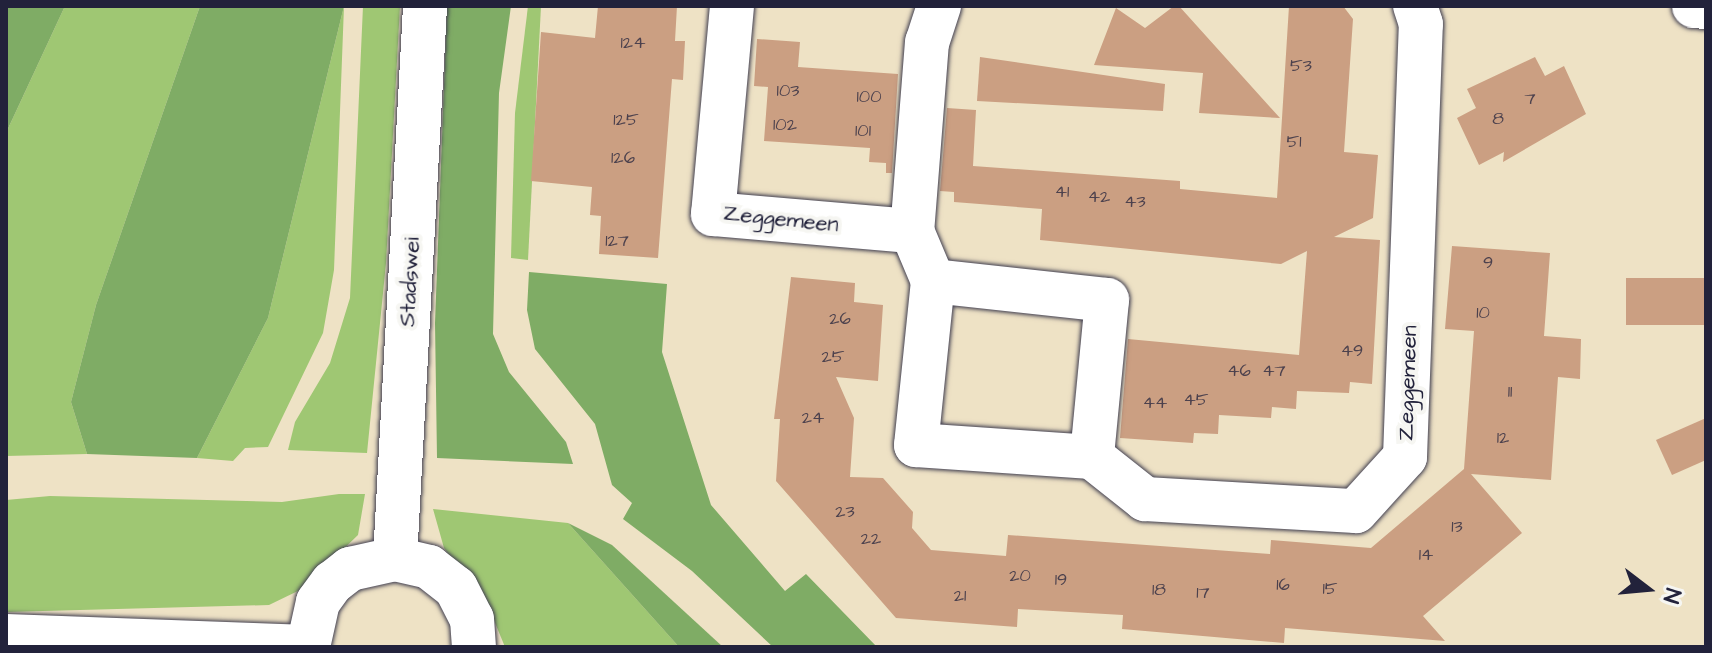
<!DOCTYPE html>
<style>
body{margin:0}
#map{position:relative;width:1712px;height:653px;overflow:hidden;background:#eee2c5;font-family:"Architects Daughter",sans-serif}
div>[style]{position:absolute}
.green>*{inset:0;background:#9fc773}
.forest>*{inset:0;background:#7fac65}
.building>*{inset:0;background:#cb9f82;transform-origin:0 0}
.roads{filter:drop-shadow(0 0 2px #413f50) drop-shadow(0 0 2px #413f50)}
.minor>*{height:44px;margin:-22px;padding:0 22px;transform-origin:22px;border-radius:22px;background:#fff}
.tertiary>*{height:44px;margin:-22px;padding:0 22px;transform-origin:22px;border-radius:22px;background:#fff}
span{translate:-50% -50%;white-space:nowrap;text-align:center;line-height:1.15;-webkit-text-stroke:8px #f6f6f2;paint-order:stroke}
.number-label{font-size:18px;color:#4c414d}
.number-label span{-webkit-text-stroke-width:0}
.street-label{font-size:22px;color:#22223b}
.frame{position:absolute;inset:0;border:8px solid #22223b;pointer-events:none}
.north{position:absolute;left:1608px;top:549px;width:80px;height:80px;-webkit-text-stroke:6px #f6f6f2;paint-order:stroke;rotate:106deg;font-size:22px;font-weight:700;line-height:32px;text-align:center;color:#22223b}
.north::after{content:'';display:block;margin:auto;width:28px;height:36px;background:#22223b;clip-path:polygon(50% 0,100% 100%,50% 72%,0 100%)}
</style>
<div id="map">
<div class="green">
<i style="clip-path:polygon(65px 6px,200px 6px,96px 305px,71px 402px,87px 454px,6px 456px,6px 133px)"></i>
<i style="clip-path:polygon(344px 6px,334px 270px,323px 333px,268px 447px,245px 448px,233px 461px,197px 458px,268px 318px)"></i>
<i style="clip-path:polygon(363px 6px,400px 6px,386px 263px,367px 453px,288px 450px,295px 422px,330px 363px,350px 298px)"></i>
<i style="clip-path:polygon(528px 6px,541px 6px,528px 260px,511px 258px,515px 113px)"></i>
<i style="clip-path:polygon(339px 494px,365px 494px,358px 535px,302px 589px,269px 605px,6px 612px,6px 500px,50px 496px,282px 502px)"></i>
<i style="clip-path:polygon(433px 509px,568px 523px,679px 647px,505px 647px,491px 613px,444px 548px)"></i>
</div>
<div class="forest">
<i style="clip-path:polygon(6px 6px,65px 6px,6px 133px)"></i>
<i style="clip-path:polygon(200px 6px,344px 6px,268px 318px,197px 458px,87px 454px,71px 402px,96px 305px)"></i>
<i style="clip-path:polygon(447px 6px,511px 6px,499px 93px,493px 334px,509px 372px,566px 442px,573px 464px,437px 458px,435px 323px)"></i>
<i style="clip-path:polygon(529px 272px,667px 284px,662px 352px,711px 505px,785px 591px,806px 574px,877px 647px,773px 647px,692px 571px,623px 519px,632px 503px,612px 485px,595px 424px,535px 349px,527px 310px)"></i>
<i style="clip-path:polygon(568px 523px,612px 545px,723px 647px,679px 647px)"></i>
</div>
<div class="building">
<i style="clip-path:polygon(598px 6px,677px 6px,675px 41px,685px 41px,683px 80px,672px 79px,658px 258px,599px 254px,601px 216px,590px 215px,592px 187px,531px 181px,541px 32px,595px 38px)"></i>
<i style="clip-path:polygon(1174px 6px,1179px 6px,1280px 118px,1199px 113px,1203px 73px,1094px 65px,1116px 8px,1145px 28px)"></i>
<i style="clip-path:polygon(1289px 6px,1343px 6px,1353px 19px,1344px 152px,1378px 155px,1373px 218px,1334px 237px,1380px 240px,1372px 384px,1350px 382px,1349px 393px,1297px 391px,1296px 409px,1272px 407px,1271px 418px,1219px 415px,1218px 434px,1194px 433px,1193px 443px,1120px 438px,1128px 339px,1299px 355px,1307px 251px,1281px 264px,1040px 240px,1042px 209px,954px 202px,954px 192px,940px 191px,947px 108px,976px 110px,973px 166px,1180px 181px,1180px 189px,1277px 198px)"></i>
<i style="clip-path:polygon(757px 39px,800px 42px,798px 67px,898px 74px,892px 173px,886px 173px,886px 163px,869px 162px,870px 148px,764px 141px,768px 87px,754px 86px)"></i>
<i style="clip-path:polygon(980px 57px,1165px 84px,1163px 111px,977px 101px)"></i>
<i style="clip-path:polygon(1535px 57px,1545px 76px,1564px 66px,1586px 114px,1503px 162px,1504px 152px,1479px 165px,1457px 118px,1476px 108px,1467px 89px)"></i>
<i style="clip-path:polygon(1452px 246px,1550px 253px,1544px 336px,1581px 339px,1580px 379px,1558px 377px,1551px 480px,1471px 474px,1522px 533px,1423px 616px,1445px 641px,1285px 628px,1284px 643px,1122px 629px,1123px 615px,1018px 609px,1017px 627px,896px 618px,776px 481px,780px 419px,774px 419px,791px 277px,855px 283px,854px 302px,883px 305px,878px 381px,836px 377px,854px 418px,850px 477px,883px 478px,913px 512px,912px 528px,931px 550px,1006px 556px,1008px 535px,1270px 554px,1271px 540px,1371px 548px,1464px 469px,1474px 331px,1445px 329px)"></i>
<i style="left:1706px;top:278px;width:47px;height:80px;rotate:90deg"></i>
<i style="clip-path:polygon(1706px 418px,1706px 460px,1672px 475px,1656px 440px)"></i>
</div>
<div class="roads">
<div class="minor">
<i style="left:732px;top:6px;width:209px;rotate:95.2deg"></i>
<i style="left:713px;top:214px;width:200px;rotate:4.9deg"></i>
<i style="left:939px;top:6px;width:38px;rotate:108deg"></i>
<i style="left:927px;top:42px;width:190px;rotate:94.5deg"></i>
<i style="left:912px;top:231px;width:54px;rotate:67.2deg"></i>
<i style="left:933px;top:281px;width:165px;rotate:95.9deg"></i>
<i style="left:916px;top:445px;width:176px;rotate:3.9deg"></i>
<i style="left:1092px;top:457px;width:68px;rotate:38.4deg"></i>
<i style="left:1145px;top:499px;width:211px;rotate:3.3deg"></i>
<i style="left:1356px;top:511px;width:73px;rotate:-47.8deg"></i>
<i style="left:1405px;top:457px;width:433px;rotate:-87.9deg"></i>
<i style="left:1421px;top:24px;width:19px;rotate:-108deg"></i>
<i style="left:1694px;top:6px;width:12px;rotate:5deg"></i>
<i style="left:933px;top:281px;width:175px;rotate:6.2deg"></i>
<i style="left:1107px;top:300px;width:158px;rotate:95.5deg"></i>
</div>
<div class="tertiary">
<i style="left:395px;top:559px;width:554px;rotate:-86.89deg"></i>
<i style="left:6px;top:636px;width:302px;rotate:2.1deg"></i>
<i style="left:308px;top:647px;width:46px;rotate:-77.5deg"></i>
<i style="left:318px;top:602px;width:24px;rotate:-54deg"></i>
<i style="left:332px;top:583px;width:23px;rotate:-38deg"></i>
<i style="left:350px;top:569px;width:46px;rotate:-12.5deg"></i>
<i style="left:395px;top:559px;width:35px;rotate:13deg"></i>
<i style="left:429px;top:567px;width:34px;rotate:38deg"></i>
<i style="left:456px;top:588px;width:35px;rotate:63deg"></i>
<i style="left:472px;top:619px;width:28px;rotate:86deg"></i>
</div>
</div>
<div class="number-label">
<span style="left:633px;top:43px">124</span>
<span style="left:1301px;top:66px">53</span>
<span style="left:788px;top:91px">103</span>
<span style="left:869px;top:97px">100</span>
<span style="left:1530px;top:99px">7</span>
<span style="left:1498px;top:119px">8</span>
<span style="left:626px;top:120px">125</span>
<span style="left:785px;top:125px">102</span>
<span style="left:863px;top:131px">101</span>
<span style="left:1294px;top:142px">51</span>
<span style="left:623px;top:158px">126</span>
<span style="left:1062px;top:192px">41</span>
<span style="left:1099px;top:197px">42</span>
<span style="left:1135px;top:202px">43</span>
<span style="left:617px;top:241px">127</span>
<span style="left:1488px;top:263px">9</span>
<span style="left:1483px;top:313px">10</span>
<span style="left:840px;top:319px">26</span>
<span style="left:1352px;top:351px">49</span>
<span style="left:833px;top:357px">25</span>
<span style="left:1239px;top:371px">46</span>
<span style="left:1274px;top:371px">47</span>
<span style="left:1510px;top:392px">11</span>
<span style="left:1196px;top:400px">45</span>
<span style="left:1155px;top:403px">44</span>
<span style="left:813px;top:418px">24</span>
<span style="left:1503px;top:438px">12</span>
<span style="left:845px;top:512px">23</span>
<span style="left:1457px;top:527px">13</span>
<span style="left:871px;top:539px">22</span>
<span style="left:1426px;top:555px">14</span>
<span style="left:1020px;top:576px">20</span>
<span style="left:1061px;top:580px">19</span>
<span style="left:1283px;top:585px">16</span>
<span style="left:1330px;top:589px">15</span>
<span style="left:1159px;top:590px">18</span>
<span style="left:1203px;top:593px">17</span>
<span style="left:960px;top:596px">21</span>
</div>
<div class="street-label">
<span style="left:781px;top:219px;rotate:6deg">Zeggemeen</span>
<span style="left:410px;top:282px;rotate:-87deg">Stadswei</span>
<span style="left:1408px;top:383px;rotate:-88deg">Zeggemeen</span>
</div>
<div class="frame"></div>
<div class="north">N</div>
</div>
